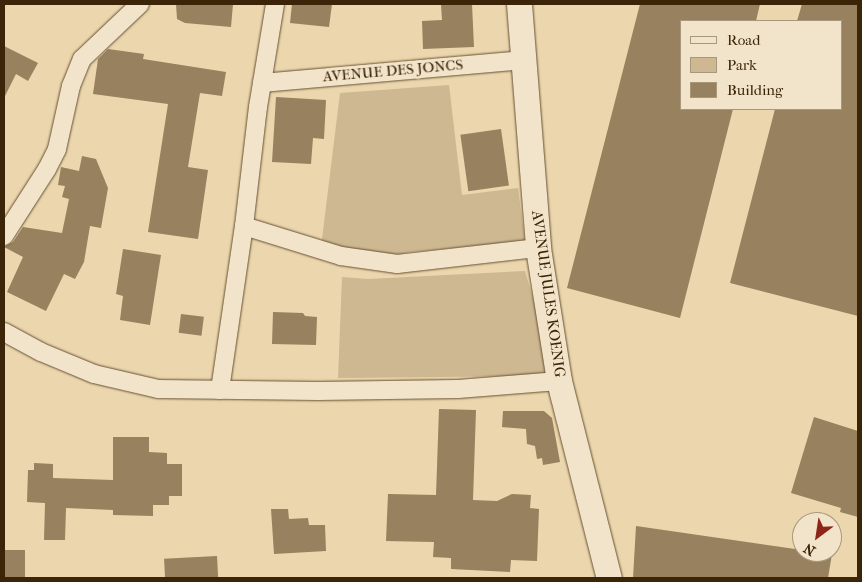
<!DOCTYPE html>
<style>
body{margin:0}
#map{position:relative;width:862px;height:582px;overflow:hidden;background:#ebd6ad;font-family:"IM FELL French Canon",serif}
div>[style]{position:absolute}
.green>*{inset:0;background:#cdb891}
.building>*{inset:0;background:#97815e;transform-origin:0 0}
.roads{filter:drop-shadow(0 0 1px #675031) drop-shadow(0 0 1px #675031)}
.street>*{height:18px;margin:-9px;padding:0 9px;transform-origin:9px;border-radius:9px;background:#f2e4ca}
.secondary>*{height:25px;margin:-12.5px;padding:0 12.5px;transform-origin:12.5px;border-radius:12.5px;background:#f2e4ca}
span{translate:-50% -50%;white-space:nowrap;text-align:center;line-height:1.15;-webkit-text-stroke:5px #f2e4ca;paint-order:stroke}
.street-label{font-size:15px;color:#3b2408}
.frame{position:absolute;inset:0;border:5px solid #3b2408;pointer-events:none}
.legend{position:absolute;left:680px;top:20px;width:162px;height:90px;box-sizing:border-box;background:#f2e4ca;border:1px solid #a9977c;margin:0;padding:6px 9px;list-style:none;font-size:15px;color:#3b2408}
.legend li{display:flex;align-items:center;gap:10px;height:25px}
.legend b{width:25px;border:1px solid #a9977c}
.north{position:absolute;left:792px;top:512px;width:50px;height:50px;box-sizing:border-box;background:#f2e4ca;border:1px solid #a9977c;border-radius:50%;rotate:211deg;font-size:14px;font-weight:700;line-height:20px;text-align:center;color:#3b2408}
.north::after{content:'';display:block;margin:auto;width:18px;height:22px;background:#8f2418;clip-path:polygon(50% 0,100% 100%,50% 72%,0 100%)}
</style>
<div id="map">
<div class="green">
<i style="clip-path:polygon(449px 85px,462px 195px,518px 188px,525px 242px,409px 252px,388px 258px,321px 247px,340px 93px)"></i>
<i style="clip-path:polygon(525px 271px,540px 322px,547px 376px,338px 378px,342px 277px,368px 279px)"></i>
</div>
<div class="building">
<i style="clip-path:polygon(176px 4px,233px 4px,231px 27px,185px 23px,177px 19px)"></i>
<i style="clip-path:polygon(292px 4px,332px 4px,329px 27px,290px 23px)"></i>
<i style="clip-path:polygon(441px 4px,472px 4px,474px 47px,423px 49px,422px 21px,442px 20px)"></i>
<i style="clip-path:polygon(640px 4px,760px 4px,756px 21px,681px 21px,681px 109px,733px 109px,680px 318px,567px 288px)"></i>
<i style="clip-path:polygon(802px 4px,858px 4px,858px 316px,730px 283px,775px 109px,841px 109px,841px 21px,797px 21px)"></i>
<i style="clip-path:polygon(4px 46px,38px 63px,28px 81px,16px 74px,4px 98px)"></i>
<i style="clip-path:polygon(108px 49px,144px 54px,143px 59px,226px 72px,222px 96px,200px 93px,188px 167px,208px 170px,198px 239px,148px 232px,168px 104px,93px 94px,98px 59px)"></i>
<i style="clip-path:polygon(276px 97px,326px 100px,324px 139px,313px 138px,311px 164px,272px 162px)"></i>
<i style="left:501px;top:129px;width:57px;height:41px;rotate:82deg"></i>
<i style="clip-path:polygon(82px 156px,96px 159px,108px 188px,101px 228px,90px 226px,84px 262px,75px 279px,64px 274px,46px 311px,7px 292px,23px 257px,4px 247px,13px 242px,23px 227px,62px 233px,69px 199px,62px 197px,65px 186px,58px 185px,61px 167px,79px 171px)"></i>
<i style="clip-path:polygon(123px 249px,161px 255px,150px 325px,120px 320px,123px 296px,116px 294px)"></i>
<i style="clip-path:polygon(273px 312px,303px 313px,305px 316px,317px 317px,316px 345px,272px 344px)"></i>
<i style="left:181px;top:314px;width:23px;height:19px;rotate:7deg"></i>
<i style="clip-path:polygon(439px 409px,476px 410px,473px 500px,497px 501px,512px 494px,531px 495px,530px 508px,539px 509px,537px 561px,511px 560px,510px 572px,451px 569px,451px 558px,433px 557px,434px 542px,386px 541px,388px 494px,436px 495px)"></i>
<i style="clip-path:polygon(503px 411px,544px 411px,552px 418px,560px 462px,543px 465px,542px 458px,537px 459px,535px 446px,527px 444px,526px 429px,502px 427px)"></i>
<i style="clip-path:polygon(814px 417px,858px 431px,858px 517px,840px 512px,841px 508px,791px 493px)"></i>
<i style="clip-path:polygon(113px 437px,149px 437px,149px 452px,167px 453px,167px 464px,182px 464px,182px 496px,169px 496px,169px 505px,153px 505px,153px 516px,113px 515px,113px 510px,66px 508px,65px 540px,44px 540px,45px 503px,27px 502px,28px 470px,34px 470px,34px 463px,53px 464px,53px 478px,113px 480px)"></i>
<i style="clip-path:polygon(271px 509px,288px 509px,289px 519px,308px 518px,309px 525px,325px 525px,326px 551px,274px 554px)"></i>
<i style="clip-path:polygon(636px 526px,802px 550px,802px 552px,832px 554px,828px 578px,633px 578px)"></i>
<i style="left:4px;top:550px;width:21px;height:28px"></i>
<i style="left:217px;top:556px;width:22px;height:53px;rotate:87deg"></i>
</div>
<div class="roads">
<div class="street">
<i style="left:262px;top:83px;width:263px;rotate:-5deg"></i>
<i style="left:244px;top:226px;width:102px;rotate:17.2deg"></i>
<i style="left:341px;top:256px;width:57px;rotate:8.1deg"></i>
<i style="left:397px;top:264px;width:142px;rotate:-6.5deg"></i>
<i style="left:4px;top:236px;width:80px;rotate:-57.3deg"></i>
<i style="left:47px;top:169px;width:22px;rotate:-63deg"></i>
<i style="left:57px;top:149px;width:65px;rotate:-77.5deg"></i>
<i style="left:71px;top:86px;width:29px;rotate:-68deg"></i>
<i style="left:82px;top:59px;width:80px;rotate:-43.5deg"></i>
<i style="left:4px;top:332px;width:42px;rotate:28.4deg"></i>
<i style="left:41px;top:352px;width:57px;rotate:22.5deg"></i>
<i style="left:94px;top:374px;width:66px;rotate:13.2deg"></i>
<i style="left:158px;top:389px;width:160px;rotate:0.7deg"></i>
<i style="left:318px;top:391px;width:140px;rotate:-0.8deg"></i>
<i style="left:458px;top:389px;width:101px;rotate:-4.5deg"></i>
<i style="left:220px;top:390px;width:166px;rotate:-81.7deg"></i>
<i style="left:244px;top:226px;width:120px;rotate:-83.3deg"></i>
<i style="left:258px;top:107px;width:104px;rotate:-80.6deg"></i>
</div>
<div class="secondary">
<i style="left:519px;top:4px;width:245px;rotate:85.5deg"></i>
<i style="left:538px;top:248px;width:135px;rotate:81deg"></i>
<i style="left:559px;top:381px;width:203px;rotate:75.8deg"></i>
</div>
</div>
<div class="street-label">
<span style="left:393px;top:71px;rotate:-5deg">AVENUE DES JONCS</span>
<span style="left:548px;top:294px;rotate:82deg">AVENUE JULES KOENIG</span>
</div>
<div class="frame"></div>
<ul class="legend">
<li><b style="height:6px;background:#f2e4ca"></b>Road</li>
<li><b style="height:14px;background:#cdb891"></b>Park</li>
<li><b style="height:14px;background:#97815e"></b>Building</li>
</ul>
<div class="north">N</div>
</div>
